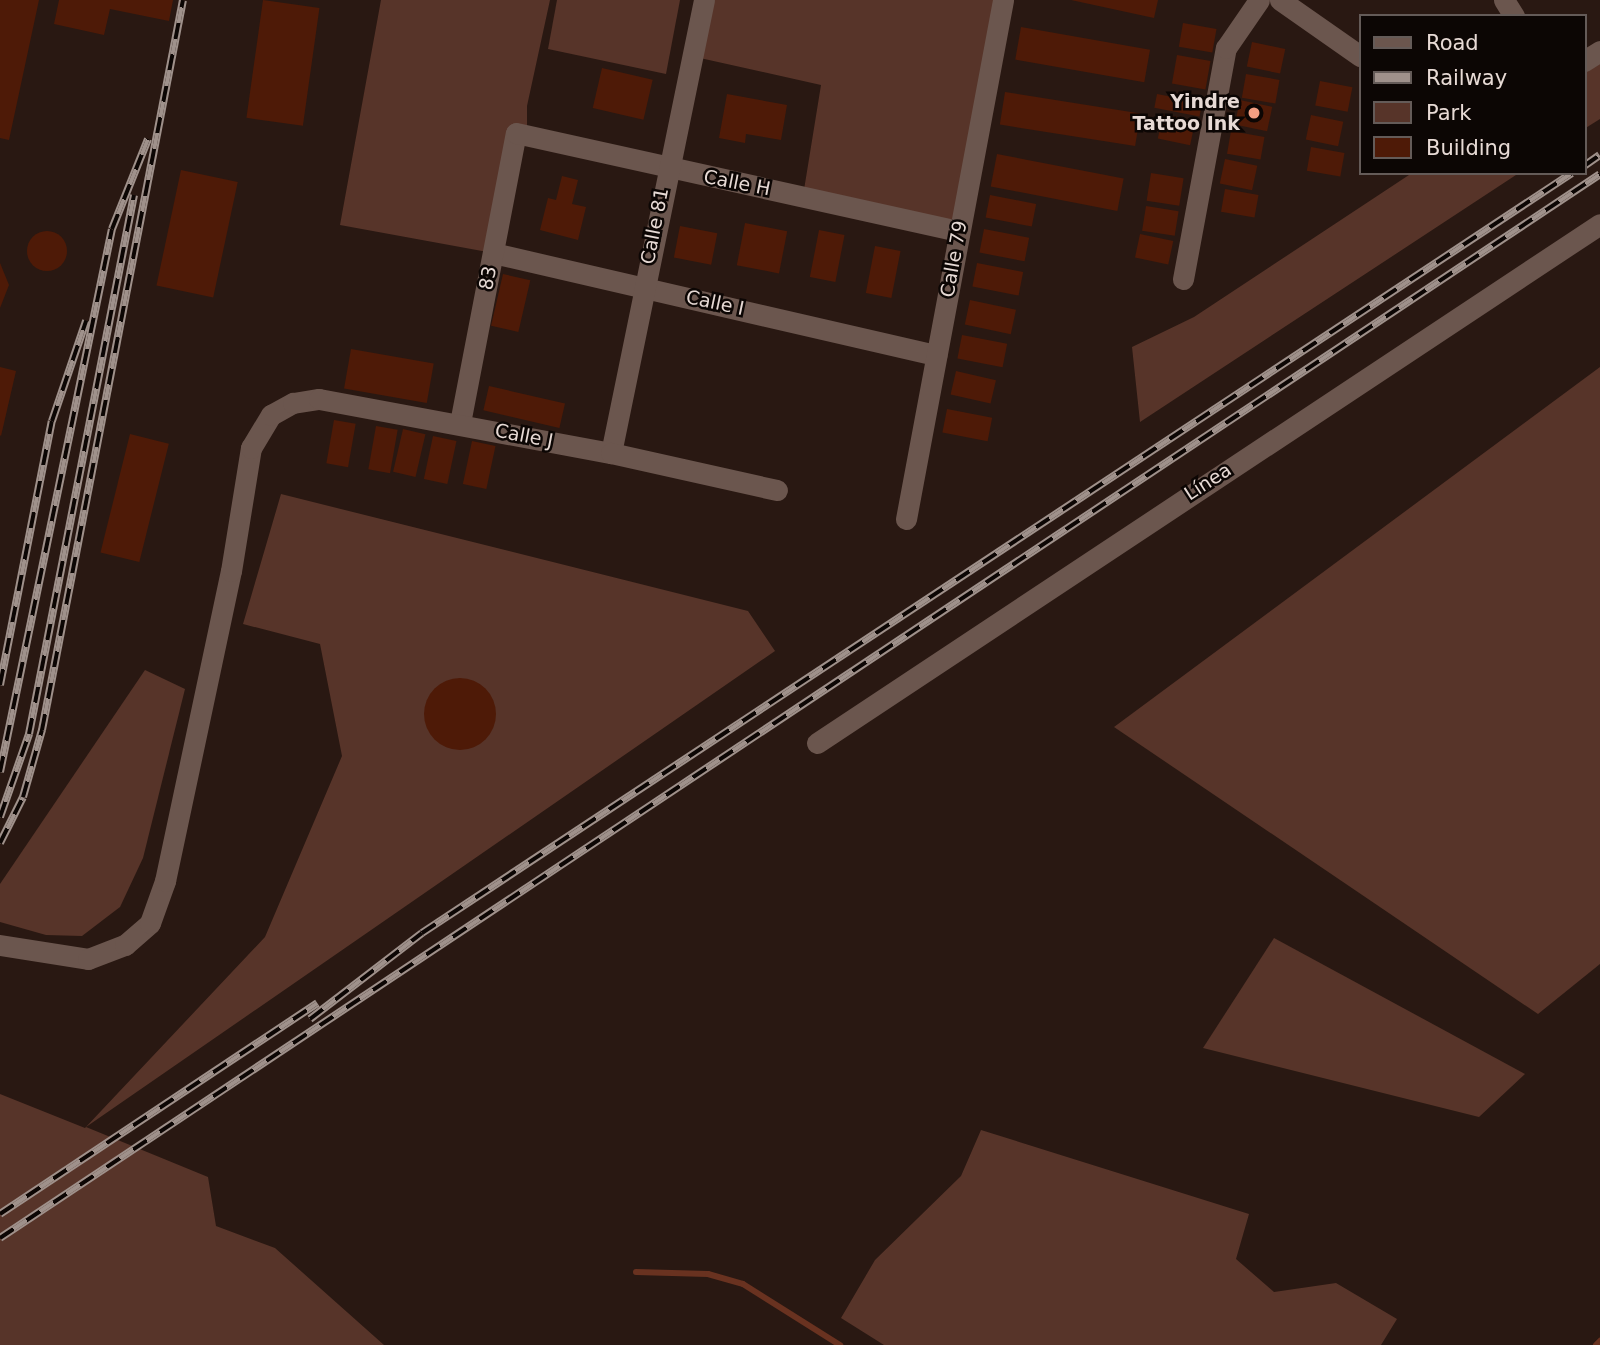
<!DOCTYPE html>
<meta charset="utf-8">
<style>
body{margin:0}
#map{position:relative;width:1600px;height:1345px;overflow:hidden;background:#291812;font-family:"DejaVu Sans",sans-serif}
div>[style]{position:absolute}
.green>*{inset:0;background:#573429}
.stream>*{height:6px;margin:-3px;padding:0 3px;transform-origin:3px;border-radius:3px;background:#693220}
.building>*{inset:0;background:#4e1a07;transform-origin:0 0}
.round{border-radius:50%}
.street>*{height:21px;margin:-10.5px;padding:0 10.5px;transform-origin:10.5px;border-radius:10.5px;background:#6b564e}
.rail>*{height:8px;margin-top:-4px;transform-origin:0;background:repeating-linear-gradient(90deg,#0c0604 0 16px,#9f918b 0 32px);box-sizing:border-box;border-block:2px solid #9f918b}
.dots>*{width:19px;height:19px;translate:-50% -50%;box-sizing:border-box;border:4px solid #0c0604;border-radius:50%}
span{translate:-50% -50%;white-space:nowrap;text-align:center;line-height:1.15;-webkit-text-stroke:5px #0c0604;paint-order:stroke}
.poi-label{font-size:19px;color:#e7dad5;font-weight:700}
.right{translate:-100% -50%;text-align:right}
.street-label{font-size:19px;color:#e7dad5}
.legend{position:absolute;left:1359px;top:14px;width:228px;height:161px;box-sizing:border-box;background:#0c0604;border:2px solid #645b58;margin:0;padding:9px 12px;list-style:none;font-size:21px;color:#e7dad5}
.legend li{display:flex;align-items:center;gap:14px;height:35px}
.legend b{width:35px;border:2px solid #645b58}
</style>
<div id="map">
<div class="green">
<i style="clip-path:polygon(381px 0,550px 0,527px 106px,527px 137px,493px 253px,340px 225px)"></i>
<i style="clip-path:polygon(557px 0,680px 0,666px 74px,548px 49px)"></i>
<i style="clip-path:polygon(704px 0,1003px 0,959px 231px,803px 196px,821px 85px,691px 56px)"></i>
<i style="clip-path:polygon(1600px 63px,1600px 119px,1584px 129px,1584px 73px)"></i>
<i style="clip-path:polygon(1412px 173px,1519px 173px,1140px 422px,1132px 347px,1194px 317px)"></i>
<i style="clip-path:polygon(1600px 367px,1600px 964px,1538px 1014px,1114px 727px)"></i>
<i style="clip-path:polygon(281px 494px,748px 611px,775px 651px,86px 1127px,208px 1177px,216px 1226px,275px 1248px,384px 1345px,0 1345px,0 1094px,85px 1128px,265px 937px,342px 756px,320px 644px,243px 624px)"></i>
<i style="clip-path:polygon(145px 670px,185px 689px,143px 858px,120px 907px,82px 936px,46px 935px,0 922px,0 884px)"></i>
<i style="clip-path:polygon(1274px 938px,1525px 1074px,1479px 1117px,1203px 1048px)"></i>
<i style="clip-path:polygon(981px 1130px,1249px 1214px,1236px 1259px,1274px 1292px,1336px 1283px,1397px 1319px,1381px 1345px,884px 1345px,841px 1318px,875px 1260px,961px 1176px)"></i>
</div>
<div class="stream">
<i style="left:636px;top:1272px;width:72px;rotate:1.6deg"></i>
<i style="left:708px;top:1274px;width:36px;rotate:16deg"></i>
<i style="left:743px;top:1284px;width:115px;rotate:32.2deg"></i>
<i style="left:1596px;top:1345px;width:6px;rotate:-45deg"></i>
</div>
<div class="building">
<i style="clip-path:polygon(0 0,39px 0,9px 140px,0 138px)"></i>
<i style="clip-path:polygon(59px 0,173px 0,169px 21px,110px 9px,104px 35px,54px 24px)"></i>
<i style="left:263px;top:0;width:57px;height:119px;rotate:8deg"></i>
<i style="clip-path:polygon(1071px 0,1158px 0,1154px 18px)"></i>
<i style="left:1183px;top:23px;width:34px;height:24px;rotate:10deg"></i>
<i style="left:1021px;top:27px;width:131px;height:33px;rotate:10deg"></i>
<i style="left:1252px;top:42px;width:34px;height:25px;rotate:12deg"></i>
<i style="left:1177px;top:55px;width:34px;height:29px;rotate:10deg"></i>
<i style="left:602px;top:68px;width:52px;height:41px;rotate:13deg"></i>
<i style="left:1246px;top:74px;width:34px;height:24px;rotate:10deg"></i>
<i style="left:1320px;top:81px;width:33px;height:25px;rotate:11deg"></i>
<i style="left:1005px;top:92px;width:137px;height:33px;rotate:9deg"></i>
<i style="clip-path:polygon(727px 94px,787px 105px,781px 140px,746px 134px,745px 143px,719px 138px)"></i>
<i style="left:1157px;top:94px;width:46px;height:14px;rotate:11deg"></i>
<i style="left:1240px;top:100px;width:33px;height:25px;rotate:12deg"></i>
<i style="left:1163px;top:114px;width:33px;height:25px;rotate:12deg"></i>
<i style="left:1311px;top:115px;width:33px;height:25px;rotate:12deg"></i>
<i style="left:1231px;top:131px;width:34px;height:23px;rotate:10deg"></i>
<i style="left:1311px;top:147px;width:34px;height:24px;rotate:10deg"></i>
<i style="left:997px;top:154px;width:129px;height:33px;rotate:11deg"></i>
<i style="left:1225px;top:159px;width:33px;height:25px;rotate:12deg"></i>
<i style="left:181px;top:170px;width:58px;height:118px;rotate:12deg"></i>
<i style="left:1151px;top:173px;width:33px;height:28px;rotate:9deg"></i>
<i style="clip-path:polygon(562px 176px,578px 180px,572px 204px,586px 207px,578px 240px,540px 230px,548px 198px,556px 200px)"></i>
<i style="left:1225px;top:189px;width:34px;height:23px;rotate:10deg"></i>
<i style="left:990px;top:195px;width:47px;height:23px;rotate:11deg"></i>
<i style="left:1146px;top:206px;width:33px;height:25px;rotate:9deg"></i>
<i style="left:745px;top:223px;width:43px;height:43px;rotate:11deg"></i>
<i style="left:680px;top:226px;width:38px;height:32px;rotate:11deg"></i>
<i style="left:984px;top:229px;width:46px;height:24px;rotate:11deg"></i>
<i style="left:819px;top:230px;width:26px;height:48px;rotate:11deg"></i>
<i class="round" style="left:27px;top:231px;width:40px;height:40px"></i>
<i style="left:1140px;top:234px;width:34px;height:24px;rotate:12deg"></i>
<i style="left:875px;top:246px;width:26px;height:48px;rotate:11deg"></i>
<i style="clip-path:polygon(0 263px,9px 285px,0 308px)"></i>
<i style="left:977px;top:263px;width:47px;height:24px;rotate:11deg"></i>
<i style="left:503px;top:274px;width:28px;height:53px;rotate:13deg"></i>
<i style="left:970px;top:300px;width:47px;height:25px;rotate:12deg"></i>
<i style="left:962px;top:335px;width:46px;height:24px;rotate:11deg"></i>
<i style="left:351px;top:349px;width:84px;height:40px;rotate:10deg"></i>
<i style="clip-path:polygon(0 367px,16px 371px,1px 436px,0 435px)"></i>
<i style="left:956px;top:371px;width:41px;height:24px;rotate:13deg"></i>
<i style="left:489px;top:386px;width:78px;height:25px;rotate:13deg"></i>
<i style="left:947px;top:409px;width:46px;height:24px;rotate:11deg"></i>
<i style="left:334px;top:420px;width:22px;height:44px;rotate:10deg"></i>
<i style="left:376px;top:426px;width:22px;height:44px;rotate:10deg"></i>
<i style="left:403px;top:429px;width:23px;height:44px;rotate:13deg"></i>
<i style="left:130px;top:434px;width:40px;height:122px;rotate:14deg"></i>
<i style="left:433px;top:436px;width:24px;height:44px;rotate:12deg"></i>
<i style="left:472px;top:441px;width:24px;height:44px;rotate:12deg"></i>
<i class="round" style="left:424px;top:678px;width:72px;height:72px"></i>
</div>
<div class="street">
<i style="left:1280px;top:0;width:98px;rotate:35deg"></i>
<i style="left:1504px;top:0;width:19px;rotate:58deg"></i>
<i style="left:1584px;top:61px;width:19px;rotate:-32deg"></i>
<i style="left:493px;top:253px;width:455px;rotate:13deg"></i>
<i style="left:1183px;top:279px;width:235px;rotate:-79.5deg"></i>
<i style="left:1226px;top:48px;width:58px;rotate:-55.5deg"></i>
<i style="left:460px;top:423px;width:295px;rotate:-79.1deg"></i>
<i style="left:516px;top:133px;width:454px;rotate:12.5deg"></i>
<i style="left:611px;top:453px;width:462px;rotate:-78.4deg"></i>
<i style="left:906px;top:519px;width:528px;rotate:-79.41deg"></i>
<i style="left:817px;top:743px;width:939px;rotate:-33.54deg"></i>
<i style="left:0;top:945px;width:89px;rotate:9deg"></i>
<i style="left:88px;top:959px;width:40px;rotate:-21deg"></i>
<i style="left:125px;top:945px;width:33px;rotate:-41deg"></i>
<i style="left:150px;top:923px;width:45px;rotate:-70.3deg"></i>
<i style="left:165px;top:881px;width:317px;rotate:-78deg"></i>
<i style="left:231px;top:571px;width:125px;rotate:-80.8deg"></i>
<i style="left:251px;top:448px;width:39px;rotate:-59deg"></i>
<i style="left:271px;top:415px;width:25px;rotate:-29deg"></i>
<i style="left:293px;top:403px;width:26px;rotate:-9deg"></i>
<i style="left:319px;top:399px;width:297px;rotate:10.5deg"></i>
<i style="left:611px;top:453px;width:170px;rotate:12.6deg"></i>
</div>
<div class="rail">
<i style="left:1584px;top:166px;width:19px;rotate:-35deg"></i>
<i style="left:0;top:685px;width:269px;rotate:-78.9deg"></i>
<i style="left:52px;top:421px;width:106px;rotate:-71.2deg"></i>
<i style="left:0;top:772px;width:554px;rotate:-78.35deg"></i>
<i style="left:112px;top:229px;width:97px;rotate:-68.2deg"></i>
<i style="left:0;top:817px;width:88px;rotate:-70.7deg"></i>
<i style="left:29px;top:734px;width:549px;rotate:-78.98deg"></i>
<i style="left:0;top:843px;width:51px;rotate:-63.4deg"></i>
<i style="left:23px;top:797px;width:70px;rotate:-74.2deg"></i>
<i style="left:42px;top:730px;width:743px;rotate:-79.07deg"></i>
<i style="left:310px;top:1019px;width:141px;rotate:-37.5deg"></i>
<i style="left:422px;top:933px;width:1378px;rotate:-33.46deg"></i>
<i style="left:0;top:1214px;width:381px;rotate:-33.6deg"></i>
<i style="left:0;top:1238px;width:1921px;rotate:-33.62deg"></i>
</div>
<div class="dots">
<i style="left:1254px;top:113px;background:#f39f83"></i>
</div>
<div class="poi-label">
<span class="right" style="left:1240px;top:113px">Yindre<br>Tattoo Ink</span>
</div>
<div class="street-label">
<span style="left:737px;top:183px;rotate:11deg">Calle H</span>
<span style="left:655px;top:226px;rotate:-79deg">Calle 81</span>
<span style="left:954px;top:259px;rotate:-80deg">Calle 79</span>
<span style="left:488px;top:278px;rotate:-79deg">83</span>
<span style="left:715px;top:303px;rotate:12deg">Calle I</span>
<span style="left:524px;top:436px;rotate:11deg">Calle J</span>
<span style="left:1208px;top:482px;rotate:-33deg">Línea</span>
</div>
<ul class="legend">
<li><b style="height:9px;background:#6b564e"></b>Road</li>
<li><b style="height:9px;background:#9f918b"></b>Railway</li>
<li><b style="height:19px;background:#573429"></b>Park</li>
<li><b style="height:19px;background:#4e1a07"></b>Building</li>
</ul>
</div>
